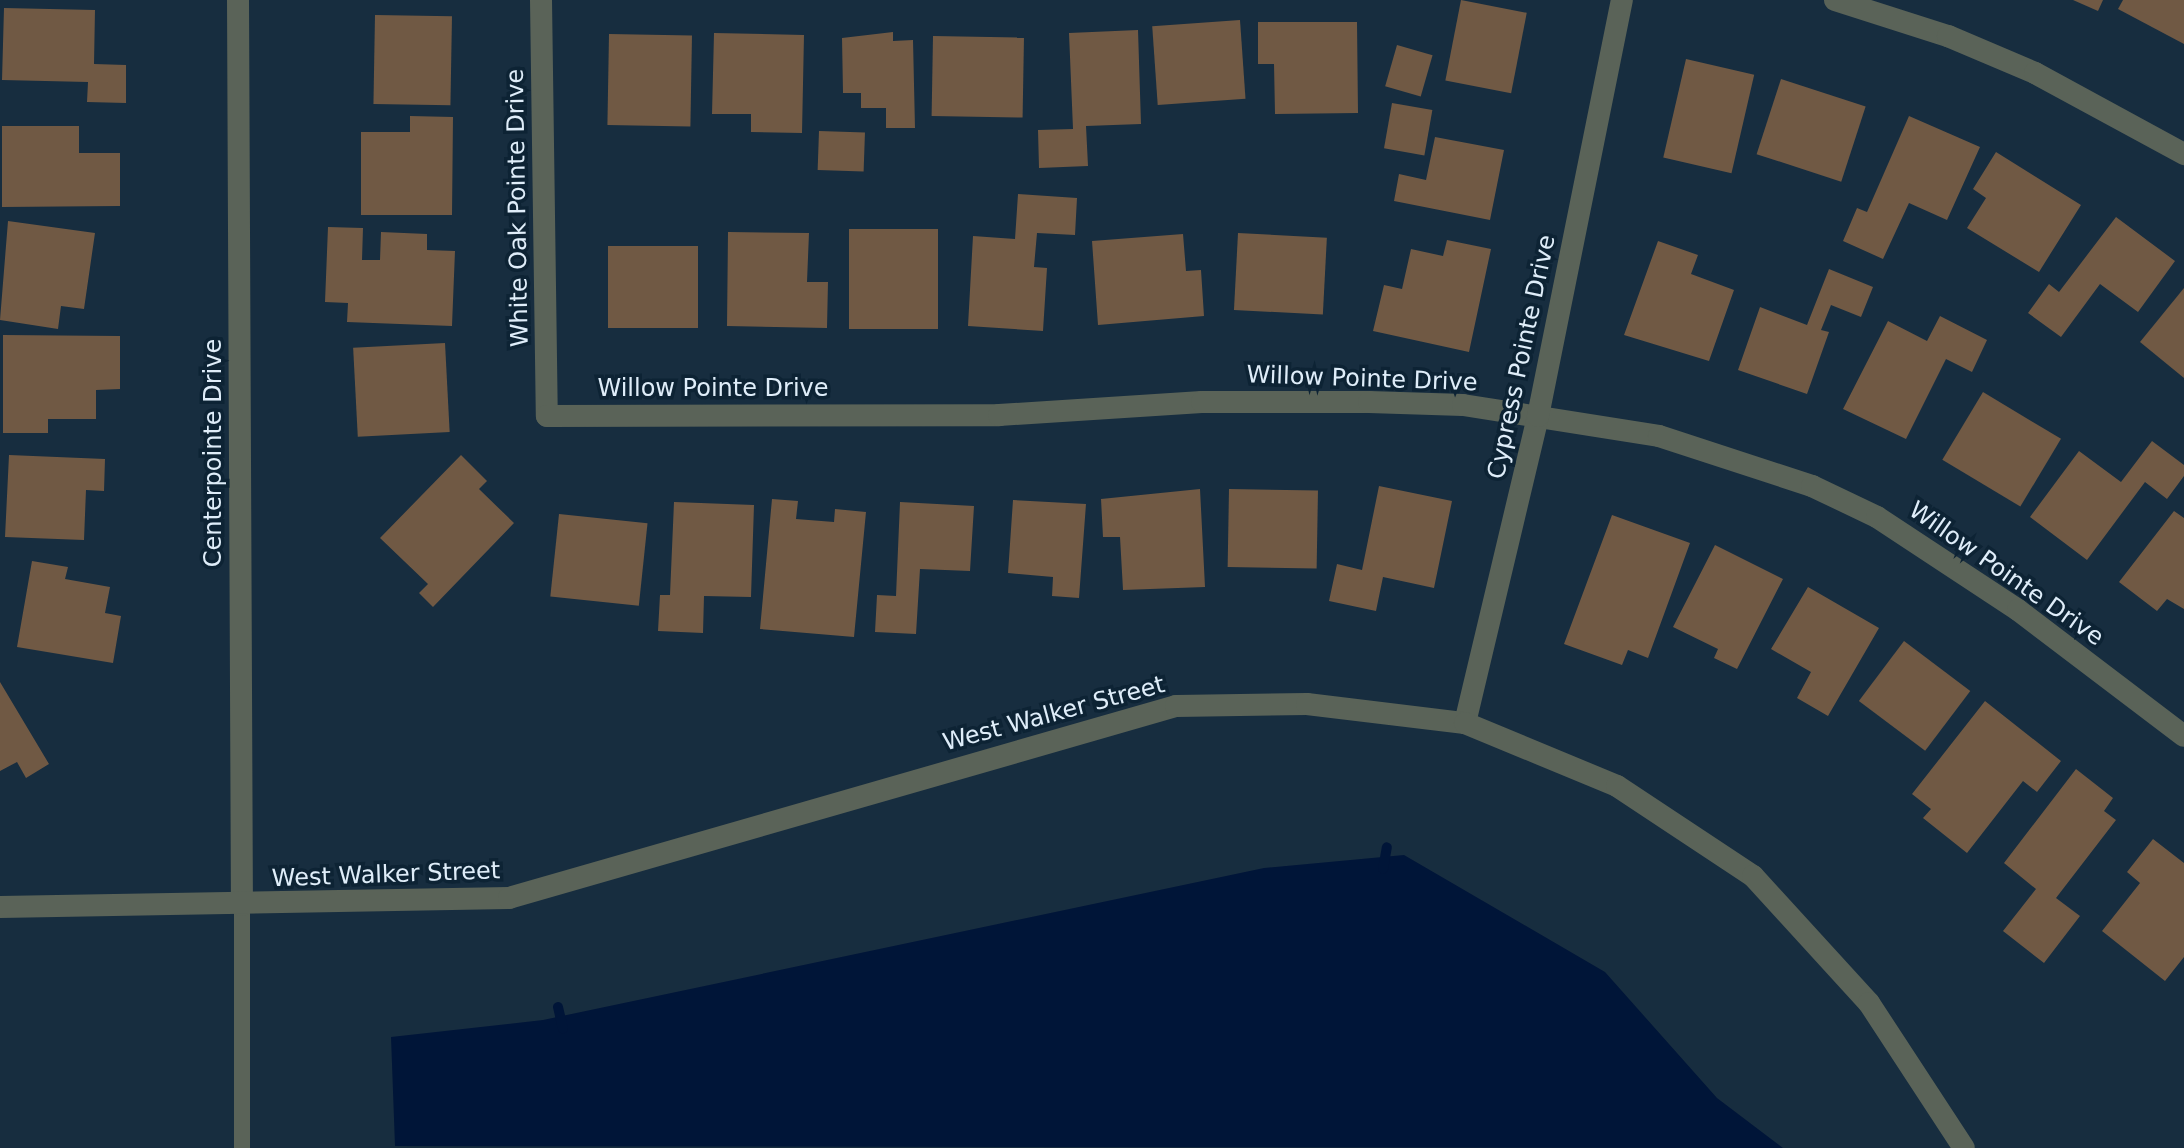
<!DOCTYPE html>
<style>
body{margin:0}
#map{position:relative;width:2184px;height:1148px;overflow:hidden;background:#172d3f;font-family:"DejaVu Sans",sans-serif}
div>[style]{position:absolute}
.water>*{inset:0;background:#001538}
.stream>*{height:10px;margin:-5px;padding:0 5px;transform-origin:5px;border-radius:5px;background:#001538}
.building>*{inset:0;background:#705944;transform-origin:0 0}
.service>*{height:16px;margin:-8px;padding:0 8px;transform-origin:8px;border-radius:8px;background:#5a6358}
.minor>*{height:22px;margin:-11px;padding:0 11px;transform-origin:11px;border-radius:11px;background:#5a6358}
.tertiary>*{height:22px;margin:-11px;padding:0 11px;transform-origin:11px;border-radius:11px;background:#5a6358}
span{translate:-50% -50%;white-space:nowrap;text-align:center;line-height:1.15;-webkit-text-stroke:7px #0d2334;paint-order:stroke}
.street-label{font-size:24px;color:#dfedf9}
</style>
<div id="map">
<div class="water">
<i style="clip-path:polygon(1404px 855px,1605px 972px,1717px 1098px,1783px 1148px,395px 1146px,391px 1037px,543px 1020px,1264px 868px)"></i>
</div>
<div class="stream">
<i style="left:1383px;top:869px;width:22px;rotate:-80deg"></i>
<i style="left:558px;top:1007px;width:22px;rotate:77deg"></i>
</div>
<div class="building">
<i style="left:1461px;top:0;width:67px;height:82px;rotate:11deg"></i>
<i style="clip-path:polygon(2073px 0,2103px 0,2098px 11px)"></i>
<i style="clip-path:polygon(2123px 0,2184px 0,2184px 44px,2118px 9px)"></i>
<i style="clip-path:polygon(4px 8px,95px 10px,94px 64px,126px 65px,126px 103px,87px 102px,88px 82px,2px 80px)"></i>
<i style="left:375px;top:15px;width:77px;height:89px;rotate:1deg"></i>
<i style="left:1240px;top:20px;width:79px;height:88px;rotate:86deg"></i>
<i style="clip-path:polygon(1258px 22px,1357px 22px,1358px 113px,1275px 114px,1274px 64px,1258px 64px)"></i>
<i style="clip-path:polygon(1138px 30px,1141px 124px,1086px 126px,1088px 166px,1039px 168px,1038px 130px,1073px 129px,1069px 33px)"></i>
<i style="clip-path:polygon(893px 32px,893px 41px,913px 40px,915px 128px,886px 128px,886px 108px,861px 108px,861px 93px,843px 93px,842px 38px)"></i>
<i style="clip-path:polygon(714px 33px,804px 35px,802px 133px,751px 132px,751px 114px,712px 114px)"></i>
<i style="left:609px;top:34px;width:83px;height:91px;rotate:1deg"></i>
<i style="left:933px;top:36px;width:91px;height:80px;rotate:1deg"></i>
<i style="left:1397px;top:45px;width:37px;height:43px;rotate:16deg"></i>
<i style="left:1686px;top:59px;width:70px;height:101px;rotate:13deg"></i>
<i style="left:1781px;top:79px;width:89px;height:79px;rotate:18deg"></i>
<i style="left:1392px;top:103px;width:41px;height:46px;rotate:10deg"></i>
<i style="clip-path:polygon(410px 116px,453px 117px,452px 215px,361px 215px,361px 132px,410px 132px)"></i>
<i style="clip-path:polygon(1909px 116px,1980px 147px,1947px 220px,1909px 203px,1883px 259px,1843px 241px,1857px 208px,1867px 212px)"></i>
<i style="clip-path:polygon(2px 126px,79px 126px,79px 153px,120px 153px,120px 206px,2px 207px)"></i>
<i style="left:819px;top:131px;width:46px;height:39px;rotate:2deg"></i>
<i style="clip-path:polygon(1435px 137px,1504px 150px,1490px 220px,1394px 201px,1399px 174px,1426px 180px)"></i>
<i style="clip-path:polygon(1996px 152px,2081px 205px,2039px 272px,1967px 228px,1986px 198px,1973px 189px)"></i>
<i style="clip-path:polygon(1018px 194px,1077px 198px,1075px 235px,1037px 233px,1034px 267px,1047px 268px,1043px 331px,968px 326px,973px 236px,1015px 239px)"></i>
<i style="clip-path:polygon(2116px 217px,2175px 261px,2138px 312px,2100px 284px,2061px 337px,2028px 313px,2049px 284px,2059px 292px)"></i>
<i style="clip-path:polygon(8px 221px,95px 233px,84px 309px,61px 306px,58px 329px,0 320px)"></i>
<i style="clip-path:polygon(328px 227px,363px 228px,362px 260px,380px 260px,381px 232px,427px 234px,427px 250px,455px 251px,452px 326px,347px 322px,348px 303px,325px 302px)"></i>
<i style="left:938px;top:229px;width:100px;height:89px;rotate:90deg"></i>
<i style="clip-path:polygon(728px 232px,809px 233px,807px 282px,828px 282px,827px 328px,727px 326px)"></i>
<i style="left:1238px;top:233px;width:89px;height:77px;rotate:3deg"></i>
<i style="clip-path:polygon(1183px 234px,1186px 271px,1201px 270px,1204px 316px,1098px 325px,1092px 241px)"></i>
<i style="clip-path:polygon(1447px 240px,1491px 249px,1469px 352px,1373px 331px,1384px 285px,1402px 289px,1411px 249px,1443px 256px)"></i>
<i style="clip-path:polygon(1658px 241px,1698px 255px,1691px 274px,1734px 290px,1709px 361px,1624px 335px)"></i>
<i style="left:608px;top:246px;width:90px;height:82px"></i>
<i style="clip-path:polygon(1829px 269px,1873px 287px,1861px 317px,1831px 305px,1821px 330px,1829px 332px,1807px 394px,1738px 370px,1760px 307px,1807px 325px)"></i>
<i style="clip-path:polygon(2184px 288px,2184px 378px,2140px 342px)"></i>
<i style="clip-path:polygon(1940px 316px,1987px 340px,1972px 372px,1946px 359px,1906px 439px,1843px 409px,1888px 321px,1927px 341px)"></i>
<i style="clip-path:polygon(3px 335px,120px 336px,120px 389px,96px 390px,96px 419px,48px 419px,48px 433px,3px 433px)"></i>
<i style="left:445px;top:343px;width:89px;height:92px;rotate:87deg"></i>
<i style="left:1983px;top:392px;width:91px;height:79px;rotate:31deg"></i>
<i style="clip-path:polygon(2152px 441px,2184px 465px,2184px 476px,2167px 499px,2145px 482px,2087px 560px,2030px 517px,2079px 451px,2121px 482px)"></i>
<i style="clip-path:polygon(9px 455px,105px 459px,104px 491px,86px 490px,84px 540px,5px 537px)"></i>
<i style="clip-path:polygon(461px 455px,487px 481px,479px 489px,514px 523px,433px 607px,419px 593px,428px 584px,380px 538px)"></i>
<i style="clip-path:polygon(1379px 486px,1452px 501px,1434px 588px,1383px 577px,1376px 611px,1329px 601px,1337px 564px,1362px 570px)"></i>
<i style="clip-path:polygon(1200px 489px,1205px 587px,1123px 590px,1120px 537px,1103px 537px,1101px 499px)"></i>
<i style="left:1229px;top:489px;width:89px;height:78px;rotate:1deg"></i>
<i style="clip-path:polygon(772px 499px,798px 501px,796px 519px,834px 522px,835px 509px,866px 512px,854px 637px,760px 629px)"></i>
<i style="clip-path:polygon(1013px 500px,1086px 504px,1079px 598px,1052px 596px,1053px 577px,1008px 573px)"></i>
<i style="clip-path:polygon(674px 502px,754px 505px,751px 597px,704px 596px,703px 633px,658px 631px,660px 595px,670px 595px)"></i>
<i style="clip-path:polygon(900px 502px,974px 506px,970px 571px,920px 569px,916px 634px,875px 632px,877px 595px,896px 596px)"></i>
<i style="clip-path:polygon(2174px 511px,2184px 518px,2184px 609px,2167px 599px,2157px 611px,2119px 582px)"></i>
<i style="left:559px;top:514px;width:89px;height:83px;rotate:6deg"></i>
<i style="clip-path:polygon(1612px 515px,1690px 543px,1648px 658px,1628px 650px,1622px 665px,1564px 644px)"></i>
<i style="clip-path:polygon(1715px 545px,1783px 579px,1737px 669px,1714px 658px,1718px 649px,1673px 627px)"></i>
<i style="clip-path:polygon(32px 561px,68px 567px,65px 579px,110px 587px,105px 613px,121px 616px,113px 663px,17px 647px)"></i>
<i style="clip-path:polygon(1808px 587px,1879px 628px,1828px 716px,1797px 698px,1811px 672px,1771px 649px)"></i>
<i style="left:1904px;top:641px;width:83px;height:75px;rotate:37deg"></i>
<i style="clip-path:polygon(0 682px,49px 764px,26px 778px,17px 762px,0 771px)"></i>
<i style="clip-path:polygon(1985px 701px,2061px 761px,2037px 792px,2023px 781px,1967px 853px,1923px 818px,1931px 809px,1912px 794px)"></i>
<i style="clip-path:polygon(2076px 769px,2113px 798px,2104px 811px,2116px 820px,2056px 898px,2080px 916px,2044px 963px,2003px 931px,2036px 889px,2004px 863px)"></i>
<i style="clip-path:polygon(2153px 839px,2184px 863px,2184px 957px,2165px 981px,2102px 931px,2140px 883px,2127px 872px)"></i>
</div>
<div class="service">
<i style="left:242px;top:1148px;width:243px;rotate:-90deg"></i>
</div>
<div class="minor">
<i style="left:541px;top:0;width:416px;rotate:89.2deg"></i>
<i style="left:547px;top:416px;width:452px;rotate:-0.1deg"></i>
<i style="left:999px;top:415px;width:203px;rotate:-3.7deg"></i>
<i style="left:1202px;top:402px;width:167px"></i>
<i style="left:1369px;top:402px;width:94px;rotate:1.8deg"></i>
<i style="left:1463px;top:405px;width:198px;rotate:9deg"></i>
<i style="left:1659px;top:436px;width:161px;rotate:18.1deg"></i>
<i style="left:1812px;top:486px;width:72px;rotate:25.5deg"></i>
<i style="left:1877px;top:517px;width:169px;rotate:33.4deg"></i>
<i style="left:2018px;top:610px;width:208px;rotate:37.2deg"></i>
<i style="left:1835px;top:0;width:119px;rotate:17.7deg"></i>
<i style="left:1948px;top:36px;width:95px;rotate:23deg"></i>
<i style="left:2035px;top:73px;width:170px;rotate:28.5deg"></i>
<i style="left:1465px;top:723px;width:316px;rotate:-76.6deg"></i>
<i style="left:1538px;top:416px;width:424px;rotate:-78.6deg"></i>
</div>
<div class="tertiary">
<i style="left:238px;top:0;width:905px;rotate:89.75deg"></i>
<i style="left:0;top:907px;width:509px;rotate:-1.01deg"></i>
<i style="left:509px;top:898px;width:694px;rotate:-16.06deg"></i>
<i style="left:1176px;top:706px;width:131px;rotate:-0.9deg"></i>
<i style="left:1307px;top:704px;width:159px;rotate:6.9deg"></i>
<i style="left:1465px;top:723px;width:165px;rotate:22.5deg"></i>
<i style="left:1617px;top:786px;width:163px;rotate:33.5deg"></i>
<i style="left:1753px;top:876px;width:172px;rotate:47.6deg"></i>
<i style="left:1869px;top:1003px;width:173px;rotate:56.8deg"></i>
</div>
<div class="street-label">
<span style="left:518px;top:208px;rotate:-91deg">White Oak Pointe Drive</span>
<span style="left:1522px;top:357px;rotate:-78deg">Cypress Pointe Drive</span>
<span style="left:1362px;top:379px;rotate:2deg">Willow Pointe Drive</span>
<span style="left:713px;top:389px">Willow Pointe Drive</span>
<span style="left:214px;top:453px;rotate:-90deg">Centerpointe Drive</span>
<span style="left:2006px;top:574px;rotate:35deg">Willow Pointe Drive</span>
<span style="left:1054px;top:714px;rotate:-15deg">West Walker Street</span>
<span style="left:386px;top:875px;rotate:-2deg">West Walker Street</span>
</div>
</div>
